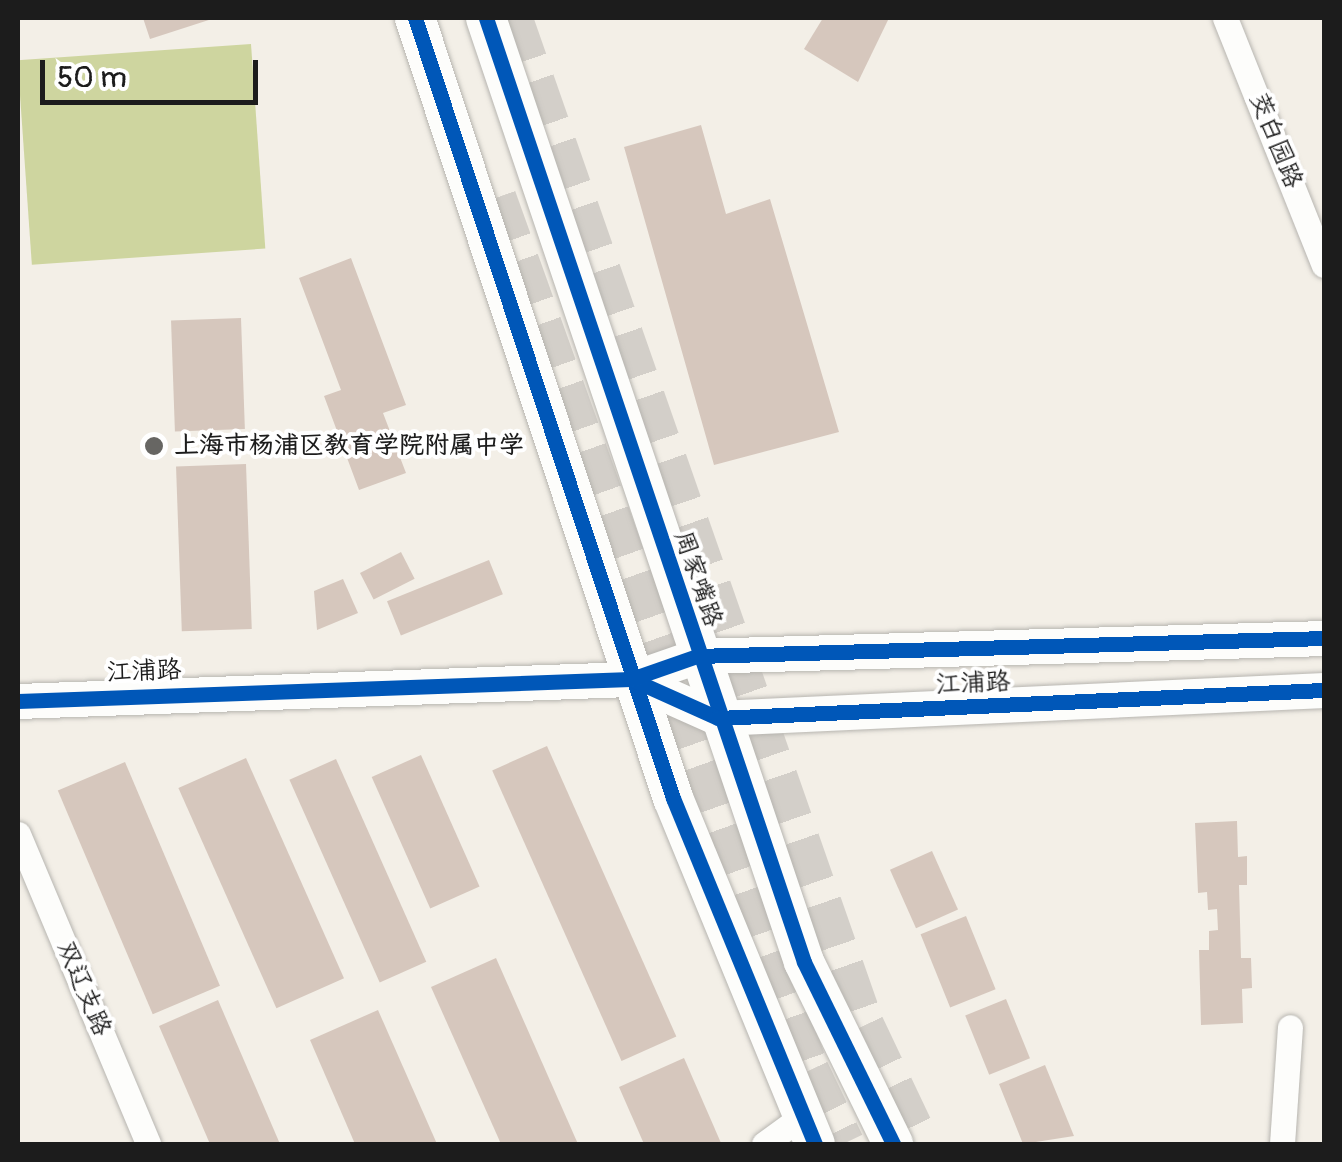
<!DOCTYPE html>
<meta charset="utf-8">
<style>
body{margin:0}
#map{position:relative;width:1342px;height:1162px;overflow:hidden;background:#f3efe7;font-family:Pangolin,"LXGW WenKai TC",sans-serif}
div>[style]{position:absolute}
.green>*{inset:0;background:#ced59f;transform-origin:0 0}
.building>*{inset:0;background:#d6c7bd;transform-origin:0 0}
.highway-tunnel>*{height:45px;margin-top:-22.5px;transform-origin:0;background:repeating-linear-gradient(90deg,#d3cfc9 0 45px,transparent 0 67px)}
.roads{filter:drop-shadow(0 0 2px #b7b5b0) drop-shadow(0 0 2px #b7b5b0)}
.street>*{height:25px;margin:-12.5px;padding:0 12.5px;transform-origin:12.5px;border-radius:12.5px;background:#fdfdfb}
.secondary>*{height:35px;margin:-17.5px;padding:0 17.5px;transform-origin:17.5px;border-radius:17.5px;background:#fdfdfb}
.primary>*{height:40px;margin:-20px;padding:0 20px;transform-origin:20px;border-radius:20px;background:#fdfdfb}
.cycleway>*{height:15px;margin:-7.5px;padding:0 7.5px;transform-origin:7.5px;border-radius:7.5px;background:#0057b8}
.dots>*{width:28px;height:28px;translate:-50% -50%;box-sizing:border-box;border:5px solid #fff;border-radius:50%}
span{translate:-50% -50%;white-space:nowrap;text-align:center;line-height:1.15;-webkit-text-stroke:8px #fff;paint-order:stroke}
.street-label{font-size:25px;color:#1c1c1c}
.poi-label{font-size:25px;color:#1c1c1c;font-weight:700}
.left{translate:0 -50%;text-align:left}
.frame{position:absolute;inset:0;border:20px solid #1c1c1c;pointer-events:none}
.scale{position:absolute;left:40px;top:60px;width:218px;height:45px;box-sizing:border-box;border:5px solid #1c1c1c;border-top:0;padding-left:12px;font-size:30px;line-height:35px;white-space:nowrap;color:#1c1c1c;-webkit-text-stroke:8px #fff;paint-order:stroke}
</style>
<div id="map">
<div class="green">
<i style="left:251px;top:44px;width:205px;height:234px;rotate:86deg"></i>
</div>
<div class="building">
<i style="clip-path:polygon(143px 18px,215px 18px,150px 39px)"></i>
<i style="clip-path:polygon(823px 18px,889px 18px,858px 82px,804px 49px)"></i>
<i style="clip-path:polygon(701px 125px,726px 214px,770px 199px,839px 432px,714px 465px,624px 147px)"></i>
<i style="clip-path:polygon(351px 258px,406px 405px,383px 413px,406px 473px,359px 490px,324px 396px,341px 390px,299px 278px)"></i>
<i style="left:241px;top:318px;width:111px;height:70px;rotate:88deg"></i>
<i style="left:246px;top:464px;width:165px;height:70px;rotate:88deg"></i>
<i style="left:401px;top:552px;width:30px;height:46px;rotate:63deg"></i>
<i style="left:489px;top:560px;width:37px;height:110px;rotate:68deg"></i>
<i style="clip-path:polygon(343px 579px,358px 613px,317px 630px,314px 591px)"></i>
<i style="left:547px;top:746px;width:318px;height:60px;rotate:66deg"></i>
<i style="left:421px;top:755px;width:144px;height:54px;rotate:66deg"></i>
<i style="left:246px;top:758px;width:241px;height:74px;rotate:66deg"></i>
<i style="left:336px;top:759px;width:222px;height:51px;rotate:66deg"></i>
<i style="left:125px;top:762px;width:243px;height:73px;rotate:67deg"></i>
<i style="clip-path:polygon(1237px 821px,1238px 857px,1247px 856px,1247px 885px,1239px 885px,1241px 958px,1251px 958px,1252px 988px,1242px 989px,1243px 1023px,1201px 1025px,1199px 950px,1209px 950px,1209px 931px,1218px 930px,1217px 909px,1208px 910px,1207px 892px,1198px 893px,1195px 823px)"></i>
<i style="left:932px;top:851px;width:64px;height:46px;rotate:66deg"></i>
<i style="left:966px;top:916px;width:79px;height:49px;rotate:68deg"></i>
<i style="clip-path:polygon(496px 958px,578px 1144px,501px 1144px,431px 987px)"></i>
<i style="left:1006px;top:999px;width:64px;height:44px;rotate:68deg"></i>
<i style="clip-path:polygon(218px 1000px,280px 1144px,210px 1144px,159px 1026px)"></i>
<i style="clip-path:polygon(378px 1010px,437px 1144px,355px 1144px,310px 1040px)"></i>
<i style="clip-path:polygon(684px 1058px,721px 1143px,644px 1144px,619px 1087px)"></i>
<i style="clip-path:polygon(1045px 1065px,1074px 1136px,1023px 1144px,999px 1084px)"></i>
</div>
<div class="highway-tunnel">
<i style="left:510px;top:18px;width:1068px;rotate:70.75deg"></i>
<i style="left:862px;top:1026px;width:131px;rotate:64.6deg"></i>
<i style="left:494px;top:198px;width:927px;rotate:70.28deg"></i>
<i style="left:807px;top:1071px;width:81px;rotate:64.4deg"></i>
</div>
<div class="roads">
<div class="street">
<i style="left:1225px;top:18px;width:266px;rotate:68.2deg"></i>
<i style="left:18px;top:834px;width:336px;rotate:67.2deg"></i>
<i style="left:764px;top:1144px;width:46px;rotate:-36.1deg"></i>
<i style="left:1282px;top:1144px;width:117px;rotate:-86.1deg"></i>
</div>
<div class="secondary">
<i style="left:631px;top:679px;width:95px;rotate:24.1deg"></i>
<i style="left:718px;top:718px;width:607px;rotate:-2.65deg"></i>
<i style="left:18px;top:701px;width:613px;rotate:-2.06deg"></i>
<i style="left:631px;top:679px;width:70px;rotate:-19.2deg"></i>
<i style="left:697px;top:656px;width:627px;rotate:-1.64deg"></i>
</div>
<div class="primary">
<i style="left:415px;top:18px;width:822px;rotate:71.7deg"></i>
<i style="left:673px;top:798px;width:374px;rotate:67.7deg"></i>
<i style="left:486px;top:18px;width:996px;rotate:71.38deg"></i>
<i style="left:804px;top:962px;width:203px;rotate:63.9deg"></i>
</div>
</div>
<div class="cycleway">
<i style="left:415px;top:18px;width:822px;rotate:71.7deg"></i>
<i style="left:673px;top:798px;width:374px;rotate:67.7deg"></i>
<i style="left:486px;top:18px;width:996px;rotate:71.38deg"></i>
<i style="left:804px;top:962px;width:203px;rotate:63.9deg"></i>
<i style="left:631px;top:679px;width:95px;rotate:24.1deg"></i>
<i style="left:718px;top:718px;width:607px;rotate:-2.65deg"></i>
<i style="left:18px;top:701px;width:613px;rotate:-2.06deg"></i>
<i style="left:631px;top:679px;width:70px;rotate:-19.2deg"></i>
<i style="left:697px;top:656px;width:627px;rotate:-1.64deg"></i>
</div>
<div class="dots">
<i style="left:154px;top:446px;background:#676663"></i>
</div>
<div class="street-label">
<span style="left:1275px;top:141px;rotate:68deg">茭白园路</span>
<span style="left:697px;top:579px;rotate:71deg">周家嘴路</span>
<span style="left:144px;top:672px;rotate:-2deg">江浦路</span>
<span style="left:973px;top:684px;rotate:-2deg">江浦路</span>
<span style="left:83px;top:989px;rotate:67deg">双辽支路</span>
</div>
<div class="poi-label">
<span class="left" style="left:174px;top:446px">上海市杨浦区教育学院附属中学</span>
</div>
<div class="frame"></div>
<div class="scale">50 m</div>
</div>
